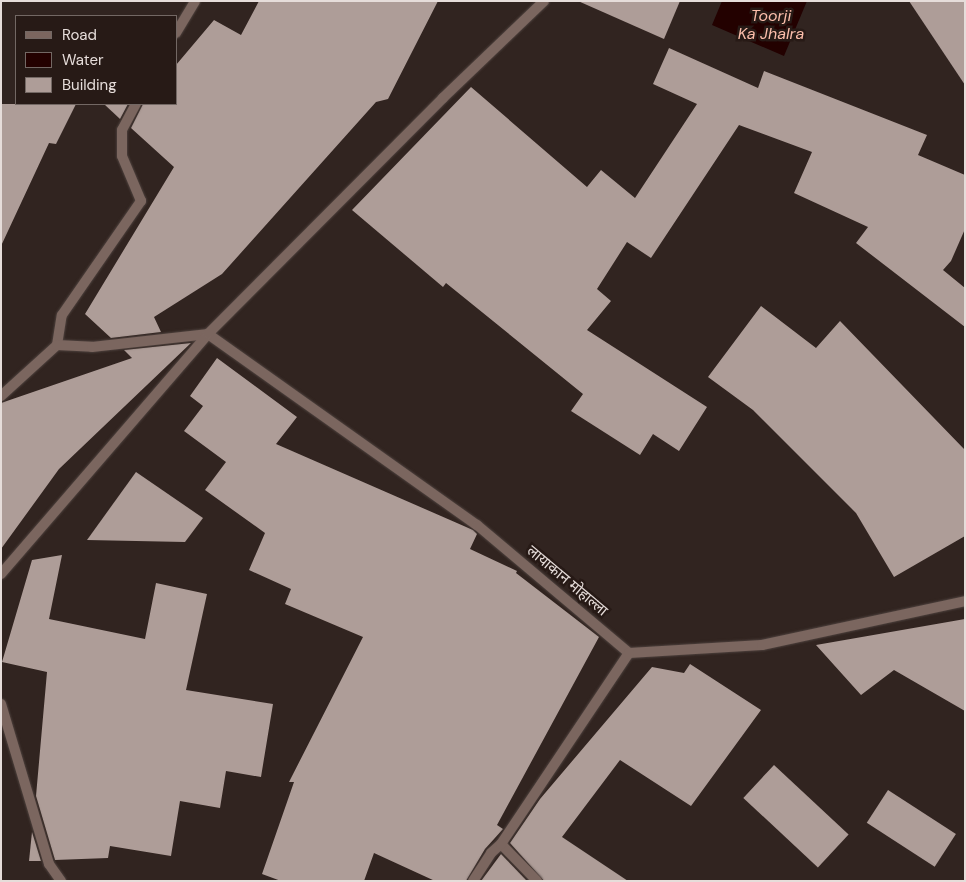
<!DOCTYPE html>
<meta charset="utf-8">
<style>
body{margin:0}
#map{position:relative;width:966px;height:882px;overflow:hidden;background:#312420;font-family:"DM Sans","Noto Sans Devanagari",sans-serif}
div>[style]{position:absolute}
.water>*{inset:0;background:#230100}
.building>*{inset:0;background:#ae9d98;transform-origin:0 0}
.roads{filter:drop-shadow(0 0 1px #4e423e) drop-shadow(0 0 1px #4e423e)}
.street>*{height:10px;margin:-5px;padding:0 5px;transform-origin:5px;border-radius:5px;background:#7b665f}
span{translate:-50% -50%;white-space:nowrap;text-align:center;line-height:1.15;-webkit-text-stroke:5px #271a16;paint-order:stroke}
.street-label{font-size:15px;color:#e6ddda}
.water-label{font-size:16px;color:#fcbeab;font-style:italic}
.frame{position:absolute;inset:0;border:2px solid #e6ddda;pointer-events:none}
.legend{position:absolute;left:15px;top:15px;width:162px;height:90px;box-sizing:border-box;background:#271a16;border:1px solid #736864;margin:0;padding:6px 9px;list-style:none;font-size:15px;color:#e6ddda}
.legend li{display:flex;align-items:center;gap:10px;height:25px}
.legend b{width:25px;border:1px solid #736864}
</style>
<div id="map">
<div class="water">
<i style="clip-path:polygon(722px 1px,807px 1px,784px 56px,712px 25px)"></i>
</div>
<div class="building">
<i style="clip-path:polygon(259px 1px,438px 1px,388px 99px,376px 102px,222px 274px,154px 317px,161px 332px,111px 338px,85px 314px,174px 167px,131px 128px,143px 104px,176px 104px,176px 65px,214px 20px,241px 35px)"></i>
<i style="clip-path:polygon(578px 1px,680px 1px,664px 39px)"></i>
<i style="clip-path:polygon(909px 1px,965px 1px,965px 85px)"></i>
<i style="clip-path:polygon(669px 48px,758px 88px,764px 71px,927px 135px,918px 155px,965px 175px,965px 229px,951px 261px,943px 270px,965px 288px,965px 327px,856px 243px,868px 227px,794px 193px,812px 152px,739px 125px,651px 258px,627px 242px,597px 289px,611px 301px,587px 330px,707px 407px,679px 451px,653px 434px,640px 455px,571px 411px,583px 394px,446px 283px,443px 287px,352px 210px,471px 87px,587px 187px,601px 170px,635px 198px,697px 104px,653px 84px)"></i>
<i style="clip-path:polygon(1px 104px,76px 104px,56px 144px,49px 143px,1px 246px)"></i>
<i style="clip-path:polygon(104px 104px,128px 104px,120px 119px)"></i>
<i style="clip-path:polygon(761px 306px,816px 348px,840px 321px,965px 450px,965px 536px,894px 577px,856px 513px,753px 410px,708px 377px)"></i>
<i style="clip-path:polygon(191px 343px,59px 469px,1px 549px,1px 403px,132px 358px,124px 350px)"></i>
<i style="clip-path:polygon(217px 358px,297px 417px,276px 444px,473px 530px,477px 534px,470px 549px,517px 571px,516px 573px,599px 637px,497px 825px,503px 829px,485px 849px,466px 881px,435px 881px,374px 853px,364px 881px,281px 881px,262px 874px,294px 782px,289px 782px,363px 637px,285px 604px,291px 589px,249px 570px,265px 533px,205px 490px,226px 462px,184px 431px,203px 406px,190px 396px)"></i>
<i style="clip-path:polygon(136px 472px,203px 518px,185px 542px,87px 540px)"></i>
<i style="clip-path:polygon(62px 555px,49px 619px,145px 639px,156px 583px,207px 594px,186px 690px,273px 704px,261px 777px,226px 771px,220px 808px,180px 801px,171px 856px,110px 846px,108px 858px,55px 860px,36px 796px,47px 672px,2px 662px,32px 560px)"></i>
<i style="clip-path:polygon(965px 619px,965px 711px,894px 670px,861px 695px,816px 645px)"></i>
<i style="clip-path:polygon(690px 664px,761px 710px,691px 806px,620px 760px,562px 837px,628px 881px,544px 881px,510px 843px,540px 799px,652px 667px,684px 673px)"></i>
<i style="left:774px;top:765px;width:102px;height:45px;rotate:43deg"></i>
<i style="left:888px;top:790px;width:81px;height:39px;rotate:33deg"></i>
<i style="clip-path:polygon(32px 832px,41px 861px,29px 861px)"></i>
<i style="clip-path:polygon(501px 854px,527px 881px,481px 881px)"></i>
</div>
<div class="roads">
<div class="street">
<i style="left:176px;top:33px;width:37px;rotate:-59deg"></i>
<i style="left:208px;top:334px;width:330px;rotate:35.4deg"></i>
<i style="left:477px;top:525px;width:199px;rotate:40.1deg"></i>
<i style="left:629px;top:653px;width:133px;rotate:-3.4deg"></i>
<i style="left:762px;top:645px;width:208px;rotate:-12.2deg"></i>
<i style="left:57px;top:345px;width:30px;rotate:-81deg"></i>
<i style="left:62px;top:315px;width:139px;rotate:-55.3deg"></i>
<i style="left:141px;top:201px;width:49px;rotate:-112.9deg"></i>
<i style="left:122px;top:156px;width:26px;rotate:-90deg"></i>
<i style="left:122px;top:130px;width:30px;rotate:-62deg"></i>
<i style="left:1px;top:396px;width:76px;rotate:-42.3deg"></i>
<i style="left:57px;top:345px;width:35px;rotate:3deg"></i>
<i style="left:92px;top:347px;width:117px;rotate:-6.4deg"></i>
<i style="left:1px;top:574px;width:317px;rotate:-49.2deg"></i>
<i style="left:208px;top:334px;width:333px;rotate:-45.1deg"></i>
<i style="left:443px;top:98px;width:140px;rotate:-43.8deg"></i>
<i style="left:1px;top:704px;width:167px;rotate:73.3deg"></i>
<i style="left:49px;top:864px;width:21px;rotate:55deg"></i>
<i style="left:501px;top:844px;width:52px;rotate:45.8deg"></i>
<i style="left:473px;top:881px;width:33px;rotate:-57deg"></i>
<i style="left:491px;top:853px;width:13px;rotate:-42deg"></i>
<i style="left:501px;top:844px;width:230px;rotate:-56.2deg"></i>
</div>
</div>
<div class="street-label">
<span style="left:567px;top:581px;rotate:40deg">लायाकान मोहाल्ला</span>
</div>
<div class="water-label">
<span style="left:771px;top:25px">Toorji<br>Ka Jhalra</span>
</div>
<div class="frame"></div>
<ul class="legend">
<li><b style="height:6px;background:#7b665f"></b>Road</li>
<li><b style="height:14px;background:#230100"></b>Water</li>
<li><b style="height:14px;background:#ae9d98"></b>Building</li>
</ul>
</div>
